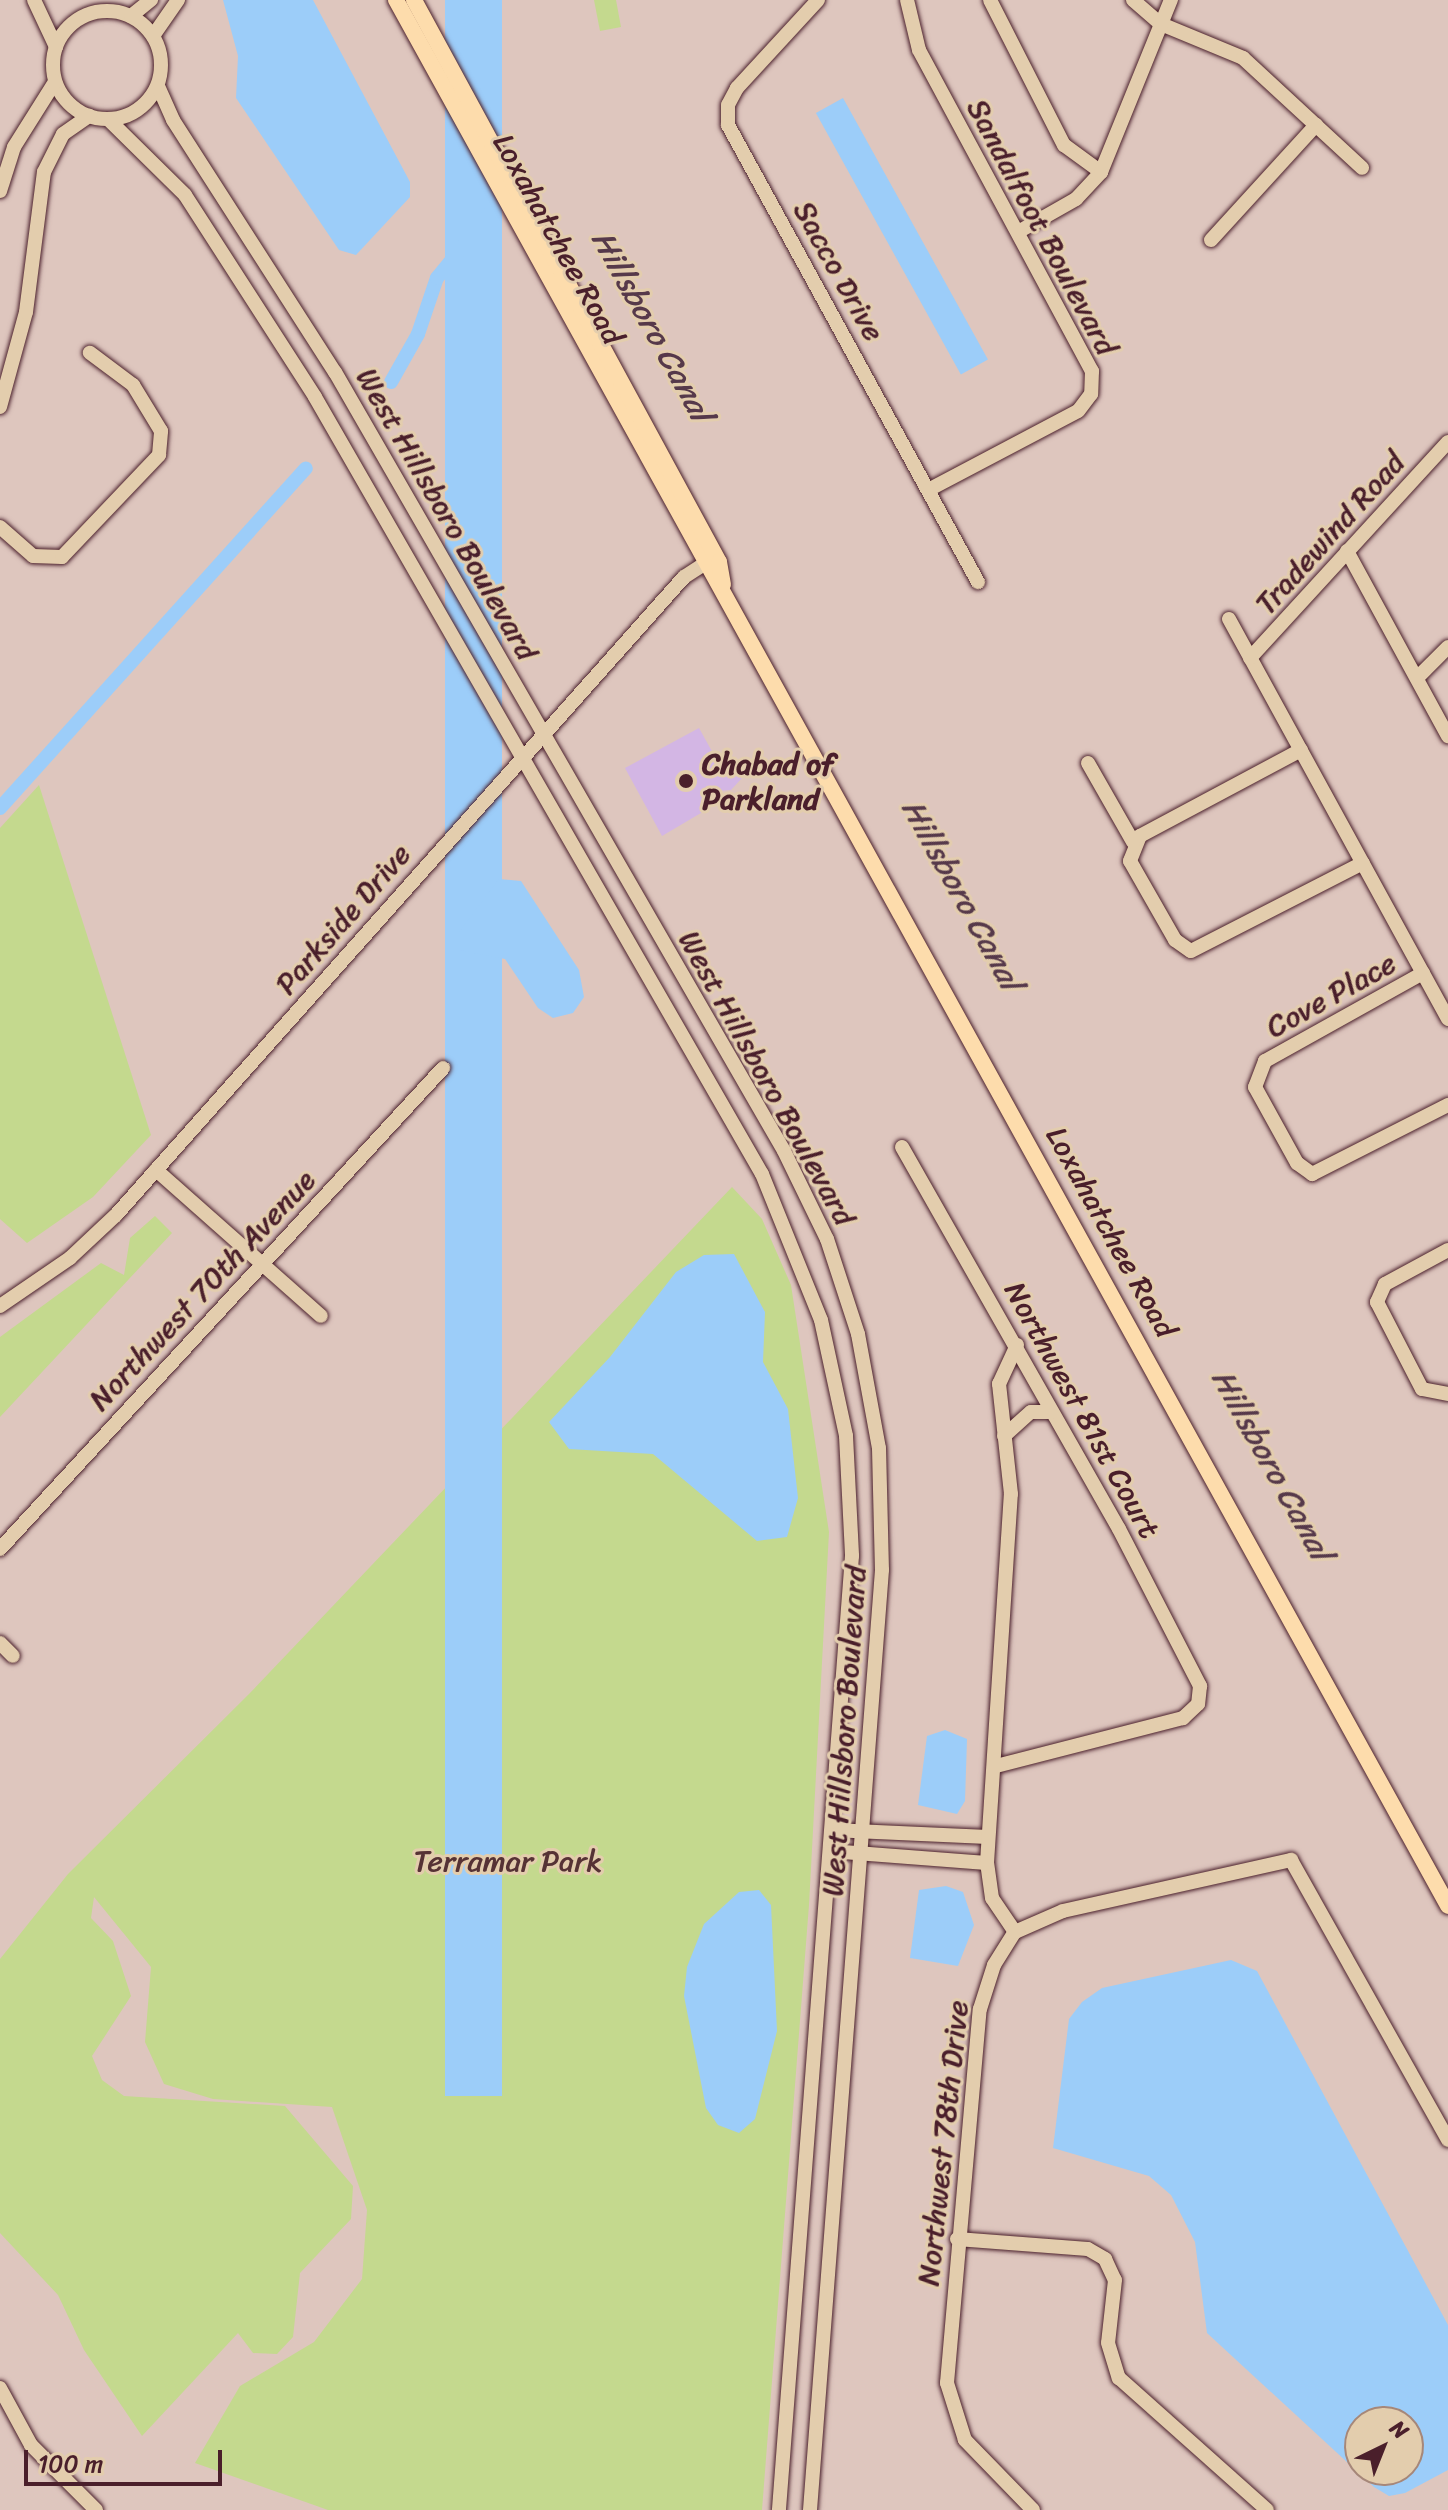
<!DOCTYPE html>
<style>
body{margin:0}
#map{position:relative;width:1448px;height:2510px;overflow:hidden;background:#dec6be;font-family:Sriracha,sans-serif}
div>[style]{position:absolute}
.green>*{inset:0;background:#c4d98e}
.water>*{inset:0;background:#9ccdf9;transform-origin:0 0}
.canal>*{height:14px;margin:-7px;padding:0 7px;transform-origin:7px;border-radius:7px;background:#9ccdf9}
.building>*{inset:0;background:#d3b6e4}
.roads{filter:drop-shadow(0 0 2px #4a1f2b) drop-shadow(0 0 2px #4a1f2b)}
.minor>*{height:14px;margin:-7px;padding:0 7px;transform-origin:7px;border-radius:7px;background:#e3cdad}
.minor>.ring{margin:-7px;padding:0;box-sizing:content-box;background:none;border:14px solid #e3cdad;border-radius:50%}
.major>*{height:16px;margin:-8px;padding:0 8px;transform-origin:8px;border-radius:8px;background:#fddcac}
.dots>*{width:22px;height:22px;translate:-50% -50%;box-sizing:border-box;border:4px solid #e3cdad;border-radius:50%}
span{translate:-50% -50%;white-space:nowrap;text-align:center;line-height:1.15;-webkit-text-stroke:6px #e3cdad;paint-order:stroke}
.street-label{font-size:30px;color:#4a1f2b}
.poi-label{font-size:30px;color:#4a1f2b;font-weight:700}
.left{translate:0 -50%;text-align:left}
.park-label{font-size:30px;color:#563235}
.water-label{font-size:32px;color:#56394a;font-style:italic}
.north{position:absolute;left:1344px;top:2406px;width:80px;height:80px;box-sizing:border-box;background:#e3cdad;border:2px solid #a68779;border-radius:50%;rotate:43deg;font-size:22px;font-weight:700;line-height:32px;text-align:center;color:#4a1f2b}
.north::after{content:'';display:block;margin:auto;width:28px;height:36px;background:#4a1f2b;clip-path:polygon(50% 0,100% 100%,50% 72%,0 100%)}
.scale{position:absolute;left:24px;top:2450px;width:198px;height:36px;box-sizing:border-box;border:4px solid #4a1f2b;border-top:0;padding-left:10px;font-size:24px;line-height:28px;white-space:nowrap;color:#4a1f2b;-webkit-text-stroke:6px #e3cdad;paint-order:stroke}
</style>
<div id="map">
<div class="green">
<i style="clip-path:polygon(594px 0,616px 0,621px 27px,600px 31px)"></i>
<i style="clip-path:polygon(39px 785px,151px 1135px,93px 1197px,27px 1243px,0 1219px,0 828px)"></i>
<i style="clip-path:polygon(732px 1187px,762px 1219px,791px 1285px,829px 1532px,809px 1905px,762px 2510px,328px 2510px,195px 2463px,240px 2386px,314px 2342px,362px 2279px,367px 2210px,332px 2107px,213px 2099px,164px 2084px,145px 2042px,151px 1967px,94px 1897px,91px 1918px,113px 1941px,131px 1996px,92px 2056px,102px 2080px,124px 2096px,285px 2106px,353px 2186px,351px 2219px,300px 2273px,293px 2337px,277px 2354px,253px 2353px,238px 2333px,142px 2436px,84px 2350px,58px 2295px,0 2233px,0 1959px,68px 1874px,249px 1694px)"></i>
<i style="clip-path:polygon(155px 1216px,172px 1233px,0 1417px,0 1337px,101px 1263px,124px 1275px,130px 1238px)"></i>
</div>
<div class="water">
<i style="clip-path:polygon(223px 0,313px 0,410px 182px,410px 197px,356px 255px,339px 250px,236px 98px,238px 56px)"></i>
<i style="left:445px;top:0;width:57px;height:2096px"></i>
<i style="left:843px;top:98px;width:299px;height:31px;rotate:61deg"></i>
<i style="clip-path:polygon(499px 879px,521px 881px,579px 970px,584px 997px,573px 1013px,553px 1018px,538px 1008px,505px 959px,459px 950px,459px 932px)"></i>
<i style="clip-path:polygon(734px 1254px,765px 1312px,763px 1362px,788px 1409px,798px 1498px,787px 1537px,757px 1541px,653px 1454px,569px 1449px,549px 1422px,610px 1357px,676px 1272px,704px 1255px)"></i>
<i style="clip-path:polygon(945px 1730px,967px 1739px,965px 1801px,957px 1814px,918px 1805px,927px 1736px)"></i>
<i style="clip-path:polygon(946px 1886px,963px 1892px,974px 1925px,958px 1966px,910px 1958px,919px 1890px)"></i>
<i style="clip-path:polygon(759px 1890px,771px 1905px,777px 2031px,755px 2119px,739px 2133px,718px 2125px,706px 2108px,684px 1996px,687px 1967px,704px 1924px,739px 1892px)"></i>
<i style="clip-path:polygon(evenodd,1231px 1960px,1257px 1971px,1448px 2325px,1448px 2470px,1405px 2493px,1389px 2496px,1374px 2487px,1207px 2333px,1195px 2242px,1171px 2195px,1149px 2176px,1053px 2148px,1069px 2019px,1082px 2002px,1102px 1988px,1231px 1960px,1360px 2422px,1408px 2422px,1408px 2470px,1360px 2470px,1360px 2422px)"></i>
</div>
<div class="canal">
<i style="left:391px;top:382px;width:55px;rotate:-60.6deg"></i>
<i style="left:418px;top:334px;width:59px;rotate:-71.3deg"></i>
<i style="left:437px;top:278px;width:84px;rotate:-50.8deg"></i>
<i style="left:0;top:808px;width:457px;rotate:-48deg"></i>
</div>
<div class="building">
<i style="clip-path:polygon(699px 728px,719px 764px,734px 763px,742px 778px,731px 790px,718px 791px,723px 800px,662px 836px,625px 768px)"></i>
</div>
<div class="roads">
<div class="minor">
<i style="left:34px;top:0;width:52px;rotate:64.9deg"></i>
<i style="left:818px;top:0;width:120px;rotate:132.6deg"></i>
<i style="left:737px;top:88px;width:19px;rotate:118deg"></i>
<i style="left:728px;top:105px;width:20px;rotate:90deg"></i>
<i style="left:728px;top:125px;width:521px;rotate:61.32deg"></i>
<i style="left:907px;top:0;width:51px;rotate:76.5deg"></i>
<i style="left:919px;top:50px;width:365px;rotate:61.7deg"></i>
<i style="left:1092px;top:371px;width:23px;rotate:92deg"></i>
<i style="left:1091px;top:394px;width:21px;rotate:127deg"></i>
<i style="left:1078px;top:411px;width:167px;rotate:152.2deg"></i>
<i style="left:990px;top:0;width:163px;rotate:63deg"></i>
<i style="left:1064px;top:145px;width:46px;rotate:36.1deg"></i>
<i style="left:1133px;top:0;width:37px;rotate:41deg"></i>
<i style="left:1161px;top:24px;width:89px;rotate:22.5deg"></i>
<i style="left:1243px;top:58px;width:162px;rotate:42.7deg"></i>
<i class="ring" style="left:53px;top:11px;width:94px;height:94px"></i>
<i style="left:131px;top:16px;width:26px;rotate:-39deg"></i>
<i style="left:153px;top:36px;width:44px;rotate:-55.2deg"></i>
<i style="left:158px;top:86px;width:37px;rotate:66deg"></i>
<i style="left:173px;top:120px;width:300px;rotate:57.3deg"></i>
<i style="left:335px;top:372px;width:899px;rotate:60.04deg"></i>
<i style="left:784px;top:1151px;width:98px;rotate:64deg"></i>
<i style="left:827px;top:1239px;width:100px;rotate:71.9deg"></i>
<i style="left:858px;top:1334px;width:116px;rotate:79.6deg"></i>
<i style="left:879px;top:1448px;width:122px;rotate:88.6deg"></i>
<i style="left:882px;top:1570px;width:943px;rotate:94.38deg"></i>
<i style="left:108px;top:119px;width:108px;rotate:44.6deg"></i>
<i style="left:185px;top:195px;width:240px;rotate:57.2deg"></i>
<i style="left:315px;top:397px;width:896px;rotate:60.09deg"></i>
<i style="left:762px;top:1174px;width:157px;rotate:68deg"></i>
<i style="left:821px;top:1320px;width:119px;rotate:77.8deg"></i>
<i style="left:846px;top:1436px;width:120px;rotate:87.1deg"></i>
<i style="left:852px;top:1556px;width:957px;rotate:94.38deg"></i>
<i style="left:0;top:191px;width:46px;rotate:-72.3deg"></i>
<i style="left:14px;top:147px;width:77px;rotate:-57.8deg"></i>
<i style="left:1018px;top:232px;width:67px;rotate:-29.6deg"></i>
<i style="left:1076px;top:199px;width:37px;rotate:-47deg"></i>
<i style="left:1101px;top:172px;width:186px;rotate:-67.9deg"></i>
<i style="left:1211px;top:240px;width:156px;rotate:-47.6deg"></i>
<i style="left:0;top:407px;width:98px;rotate:-74.7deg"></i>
<i style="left:26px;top:312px;width:141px;rotate:-82.7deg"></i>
<i style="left:44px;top:172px;width:42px;rotate:-63.4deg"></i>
<i style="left:63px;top:134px;width:32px;rotate:-35deg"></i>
<i style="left:0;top:527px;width:44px;rotate:41.3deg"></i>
<i style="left:33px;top:556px;width:29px;rotate:2deg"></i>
<i style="left:62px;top:557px;width:141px;rotate:-46.4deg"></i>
<i style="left:159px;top:455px;width:24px;rotate:-85deg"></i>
<i style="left:161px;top:431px;width:54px;rotate:-121.3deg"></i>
<i style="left:133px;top:385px;width:54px;rotate:-143.3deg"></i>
<i style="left:1347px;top:551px;width:211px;rotate:61.4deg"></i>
<i style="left:1229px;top:619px;width:456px;rotate:61.3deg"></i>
<i style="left:1250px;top:658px;width:293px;rotate:-47.5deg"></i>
<i style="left:1417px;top:678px;width:44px;rotate:-45deg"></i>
<i style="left:1301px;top:750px;width:183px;rotate:151.9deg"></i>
<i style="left:1140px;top:836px;width:27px;rotate:112deg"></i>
<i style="left:1130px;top:861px;width:91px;rotate:60.3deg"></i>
<i style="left:1175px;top:940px;width:19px;rotate:35deg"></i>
<i style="left:1191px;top:951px;width:193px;rotate:-27.1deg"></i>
<i style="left:1088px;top:763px;width:91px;rotate:60.3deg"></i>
<i style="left:1423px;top:973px;width:181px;rotate:150.9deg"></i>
<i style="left:1265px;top:1061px;width:28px;rotate:111deg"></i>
<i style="left:1255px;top:1087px;width:87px;rotate:61.1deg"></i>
<i style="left:1297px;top:1163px;width:19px;rotate:36deg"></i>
<i style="left:1312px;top:1174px;width:153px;rotate:-26.9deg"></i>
<i style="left:902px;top:1147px;width:439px;rotate:60.4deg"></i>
<i style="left:1119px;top:1529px;width:177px;rotate:62.7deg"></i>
<i style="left:1200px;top:1686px;width:18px;rotate:96deg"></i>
<i style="left:1198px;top:1704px;width:21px;rotate:137deg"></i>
<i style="left:1183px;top:1718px;width:193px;rotate:165.6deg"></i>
<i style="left:156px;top:1170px;width:220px;rotate:41.5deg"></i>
<i style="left:1448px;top:1250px;width:72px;rotate:151.6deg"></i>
<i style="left:1385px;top:1284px;width:20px;rotate:114deg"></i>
<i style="left:1377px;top:1302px;width:98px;rotate:62.7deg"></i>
<i style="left:1422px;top:1389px;width:26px;rotate:11deg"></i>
<i style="left:0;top:1306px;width:85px;rotate:-34.4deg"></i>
<i style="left:70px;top:1258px;width:63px;rotate:-43.1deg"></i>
<i style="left:116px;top:1215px;width:854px;rotate:-48.32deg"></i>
<i style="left:684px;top:577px;width:37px;rotate:-33deg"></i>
<i style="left:1004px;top:1436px;width:36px;rotate:-42deg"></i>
<i style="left:1031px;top:1412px;width:21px"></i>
<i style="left:0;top:1549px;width:654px;rotate:-47.35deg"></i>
<i style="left:0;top:1643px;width:18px;rotate:45deg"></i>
<i style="left:832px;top:1830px;width:156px;rotate:2.6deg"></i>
<i style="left:830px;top:1851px;width:157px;rotate:4.4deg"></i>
<i style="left:1015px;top:1932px;width:41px;rotate:-124.1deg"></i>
<i style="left:992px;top:1898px;width:35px;rotate:-98deg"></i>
<i style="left:987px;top:1863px;width:370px;rotate:-86.3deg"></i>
<i style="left:1011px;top:1494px;width:111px;rotate:-96.2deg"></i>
<i style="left:999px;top:1384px;width:43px;rotate:-65.2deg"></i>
<i style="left:957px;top:2239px;width:131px;rotate:4.4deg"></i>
<i style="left:1088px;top:2249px;width:20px;rotate:30deg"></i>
<i style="left:1105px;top:2259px;width:23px;rotate:65deg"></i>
<i style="left:1115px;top:2280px;width:63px;rotate:96.3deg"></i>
<i style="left:1108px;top:2343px;width:37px;rotate:73deg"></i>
<i style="left:1119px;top:2378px;width:198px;rotate:41.7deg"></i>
<i style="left:0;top:2388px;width:65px;rotate:61.5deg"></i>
<i style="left:31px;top:2445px;width:92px;rotate:45deg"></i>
<i style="left:1033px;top:2510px;width:98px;rotate:-134.2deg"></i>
<i style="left:965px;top:2440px;width:60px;rotate:-107.5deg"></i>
<i style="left:947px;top:2383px;width:375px;rotate:-85deg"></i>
<i style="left:980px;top:2009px;width:46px;rotate:-72.3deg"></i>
<i style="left:994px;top:1965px;width:39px;rotate:-58deg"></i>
<i style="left:1015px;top:1932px;width:52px;rotate:-23.6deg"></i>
<i style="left:1063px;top:1911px;width:234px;rotate:-12.6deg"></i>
<i style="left:1291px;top:1860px;width:321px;rotate:60.7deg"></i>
</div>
<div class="major">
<i style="left:396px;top:0;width:2177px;rotate:61.1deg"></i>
<i style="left:414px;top:0;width:639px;rotate:61.51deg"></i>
<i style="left:719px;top:562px;width:23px;rotate:80deg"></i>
</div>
</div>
<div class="dots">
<i style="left:686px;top:781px;background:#4a1f2b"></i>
</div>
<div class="street-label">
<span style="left:1042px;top:227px;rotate:62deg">Sandalfoot Boulevard</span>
<span style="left:558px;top:239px;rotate:61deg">Loxahatchee Road</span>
<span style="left:839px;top:271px;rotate:61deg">Sacco Drive</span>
<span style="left:447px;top:514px;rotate:60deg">West Hillsboro Boulevard</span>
<span style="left:1330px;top:533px;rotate:-48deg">Tradewind Road</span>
<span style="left:343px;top:919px;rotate:-49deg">Parkside Drive</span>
<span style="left:1331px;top:995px;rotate:-29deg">Cove Place</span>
<span style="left:767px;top:1078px;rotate:61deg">West Hillsboro Boulevard</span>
<span style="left:1111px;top:1232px;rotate:61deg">Loxahatchee Road</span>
<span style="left:202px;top:1290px;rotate:-47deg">Northwest 70th Avenue</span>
<span style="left:1082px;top:1410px;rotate:61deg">Northwest 81st Court</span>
<span style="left:844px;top:1731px;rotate:-86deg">West Hillsboro Boulevard</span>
<span style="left:943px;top:2143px;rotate:-84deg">Northwest 78th Drive</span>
</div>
<div class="poi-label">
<span class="left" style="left:702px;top:781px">Chabad of<br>Parkland</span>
</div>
<div class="park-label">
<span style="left:508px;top:1861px">Terramar Park</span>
</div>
<div class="water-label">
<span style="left:651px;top:326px;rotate:61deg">Hillsboro Canal</span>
<span style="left:961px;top:895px;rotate:61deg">Hillsboro Canal</span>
<span style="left:1271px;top:1465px;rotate:61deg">Hillsboro Canal</span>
</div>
<div class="north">N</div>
<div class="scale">100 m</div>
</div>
